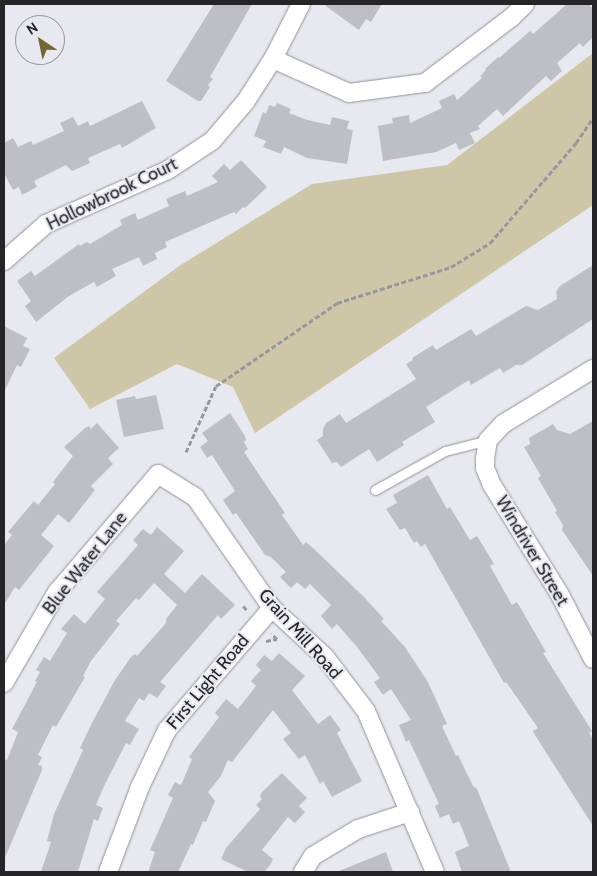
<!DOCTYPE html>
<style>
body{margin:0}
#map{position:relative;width:597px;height:876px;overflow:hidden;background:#e8e8f0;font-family:Cabin,sans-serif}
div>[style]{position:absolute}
.green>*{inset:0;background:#cec7a7}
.building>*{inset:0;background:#bebec6}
.path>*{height:3px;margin-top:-1.5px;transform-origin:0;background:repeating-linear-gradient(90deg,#97979d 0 5px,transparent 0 7.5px)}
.roads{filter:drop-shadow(0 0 1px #919198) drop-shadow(0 0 1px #919198)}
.service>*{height:9px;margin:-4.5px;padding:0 4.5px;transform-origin:4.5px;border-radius:4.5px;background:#fff}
.minor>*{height:18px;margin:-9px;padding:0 9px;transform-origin:9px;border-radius:9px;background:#fff}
span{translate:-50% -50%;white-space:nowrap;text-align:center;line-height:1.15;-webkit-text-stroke:4px #e8e8f0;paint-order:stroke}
.street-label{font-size:18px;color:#252528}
.frame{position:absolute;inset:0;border:5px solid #252528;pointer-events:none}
.north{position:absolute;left:15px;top:15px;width:50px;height:50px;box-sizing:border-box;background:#e8e8f0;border:1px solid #9a9aa0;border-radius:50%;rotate:326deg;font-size:14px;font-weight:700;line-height:20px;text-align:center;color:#252528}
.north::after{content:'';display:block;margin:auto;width:18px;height:22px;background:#726633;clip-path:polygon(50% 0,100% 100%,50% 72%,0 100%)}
</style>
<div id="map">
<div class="green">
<i style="clip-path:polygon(593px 53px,593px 205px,255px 433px,233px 387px,177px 364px,90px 409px,54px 358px,179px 266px,312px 184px,447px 165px)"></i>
</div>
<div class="building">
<i style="clip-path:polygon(214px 4px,252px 4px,210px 77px,213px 79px,208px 85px,210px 87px,201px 101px,198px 101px,166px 81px)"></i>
<i style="clip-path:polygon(323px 4px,382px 4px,371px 22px,366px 19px,359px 30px)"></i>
<i style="clip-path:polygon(567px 4px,589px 4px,593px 9px,593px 37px,583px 47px,580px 43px,557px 63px,562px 71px,551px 81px,546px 76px,503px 116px,497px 109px,478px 126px,480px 129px,470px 133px,475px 143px,459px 150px,456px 143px,436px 152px,383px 161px,378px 126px,393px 123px,392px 118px,409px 115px,410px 123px,442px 108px,439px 101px,454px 94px,457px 100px,482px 78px,480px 76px,486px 70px,485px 69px,498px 57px,499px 58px,530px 31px,533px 34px)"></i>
<i style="clip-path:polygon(142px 101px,156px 128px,122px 148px,120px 144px,88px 158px,90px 163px,72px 171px,66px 165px,34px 181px,37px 187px,22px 195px,19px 187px,13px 190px,4px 173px,4px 143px,13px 138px,18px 147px,31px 141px,33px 145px,64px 131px,60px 123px,73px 117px,78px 126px,88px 121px,90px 126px)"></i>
<i style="clip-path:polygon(277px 103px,291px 109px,289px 113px,307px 120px,330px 125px,332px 117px,349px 121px,347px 129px,353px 130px,347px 164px,307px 158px,284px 147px,281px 154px,263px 147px,266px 141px,254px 136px,263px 112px,266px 114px,269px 105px,275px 107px)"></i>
<i style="clip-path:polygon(241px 160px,267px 187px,245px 208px,243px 207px,236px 214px,234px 212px,165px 242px,167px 247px,155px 253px,157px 259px,143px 266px,139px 257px,112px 269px,116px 276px,97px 287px,94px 282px,69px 296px,36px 322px,25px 306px,31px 301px,17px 281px,31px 271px,35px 276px,79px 244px,80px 246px,87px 242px,90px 244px,122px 225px,120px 220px,135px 213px,138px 220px,169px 206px,166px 199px,185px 191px,187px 196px,218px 182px,212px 176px,224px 164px,230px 170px)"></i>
<i style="clip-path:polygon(593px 265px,593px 319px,522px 365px,516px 365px,503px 373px,500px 368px,471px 385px,469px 380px,426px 407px,435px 422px,402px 442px,404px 445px,377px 462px,369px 449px,341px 467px,337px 462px,332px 463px,317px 440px,323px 436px,323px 429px,326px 423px,340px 414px,346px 423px,416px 379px,406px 364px,413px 360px,412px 358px,433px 345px,436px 350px,471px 329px,476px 336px,526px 306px,538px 310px,557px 299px,556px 292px,560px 286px)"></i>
<i style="clip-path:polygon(4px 326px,27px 338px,23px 346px,30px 349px,21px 367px,17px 365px,4px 392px)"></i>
<i style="clip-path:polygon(156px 395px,164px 429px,124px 437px,116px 400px,135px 396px,136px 399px)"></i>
<i style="clip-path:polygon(230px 413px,245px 436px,246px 440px,244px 442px,248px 449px,244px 452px,285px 513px,282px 515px,303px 545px,306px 542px,313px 548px,364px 597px,384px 619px,381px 621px,405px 647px,428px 682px,447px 724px,442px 726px,456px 756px,458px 755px,473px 786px,477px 789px,511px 872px,462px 872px,455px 852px,469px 846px,459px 821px,453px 824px,449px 814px,440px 818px,435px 806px,439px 804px,409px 740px,406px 742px,399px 725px,411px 720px,391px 689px,383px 695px,374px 682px,380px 678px,357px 647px,337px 624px,332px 629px,321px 616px,331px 605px,310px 584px,305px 589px,297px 582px,291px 588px,280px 577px,286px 572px,271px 557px,265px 555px,236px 513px,233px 515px,223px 500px,235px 491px,212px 455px,207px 458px,200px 447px,208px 441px,202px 433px)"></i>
<i style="clip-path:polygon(593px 421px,593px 576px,562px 530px,563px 525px,555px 512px,557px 511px,538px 478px,541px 476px,524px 447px,530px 444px,529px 438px,553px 424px,557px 430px,570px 434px)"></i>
<i style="clip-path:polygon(97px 423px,119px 448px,108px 458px,113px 464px,91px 486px,95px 490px,69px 523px,58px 514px,41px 535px,54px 546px,19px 590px,15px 587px,4px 605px,4px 545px,12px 535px,8px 532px,34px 501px,38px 505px,55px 484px,53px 482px,73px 456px,64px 447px,85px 428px,89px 426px,91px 429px)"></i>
<i style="clip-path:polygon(428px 475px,447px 509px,450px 507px,470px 540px,477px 536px,482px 544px,494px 564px,490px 566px,512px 605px,517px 602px,546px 652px,543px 653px,592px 731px,589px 733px,593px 739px,593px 826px,535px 735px,533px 731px,538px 728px,511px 689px,506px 682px,504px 683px,425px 544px,421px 547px,417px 541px,414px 543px,405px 528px,400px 530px,386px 509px,397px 503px,393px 495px)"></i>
<i style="clip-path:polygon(157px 527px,184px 551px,164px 574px,185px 593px,202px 574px,235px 605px,221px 619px,218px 615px,160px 682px,166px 686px,157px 698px,149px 693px,144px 701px,139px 698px,125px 721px,139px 729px,130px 745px,126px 743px,105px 784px,96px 805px,103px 808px,98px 821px,94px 819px,78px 872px,41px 872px,51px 842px,47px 841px,54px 814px,83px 750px,80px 748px,92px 723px,115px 680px,131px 657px,135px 654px,137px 656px,166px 623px,166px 619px,177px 605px,154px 583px,139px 600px,136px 598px,116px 621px,120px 624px,91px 661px,83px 676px,85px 677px,56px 727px,53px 725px,38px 755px,42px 757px,38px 765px,42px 766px,42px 770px,4px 860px,4px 759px,7px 760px,18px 732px,12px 729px,37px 682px,35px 681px,40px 672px,36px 670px,44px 657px,50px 661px,67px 633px,61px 629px,74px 614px,85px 624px,105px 599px,97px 592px,138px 545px,133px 540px,143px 529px,151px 535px)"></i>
<i style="clip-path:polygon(279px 653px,305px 676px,292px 690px,318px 724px,330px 715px,341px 730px,337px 733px,362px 781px,332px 797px,323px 781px,320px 784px,305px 755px,299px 759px,283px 739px,291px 733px,273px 710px,232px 762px,228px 760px,221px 776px,208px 792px,215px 801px,206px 822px,203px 821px,193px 845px,191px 844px,178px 872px,148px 872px,155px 852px,150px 850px,173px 798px,168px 795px,175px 782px,181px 785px,192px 759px,189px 757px,219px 717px,215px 713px,226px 699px,238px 709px,256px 686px,251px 681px,261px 670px,256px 665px,264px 655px,272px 661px)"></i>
<i style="clip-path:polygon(282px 773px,307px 798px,299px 806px,305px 812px,295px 823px,288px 817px,262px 850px,273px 859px,270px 865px,264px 872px,248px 872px,221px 859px,226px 848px,260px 809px,256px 805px,262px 799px,260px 797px,261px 793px)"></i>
<i style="clip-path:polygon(386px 852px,393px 872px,339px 872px,339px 871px)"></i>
</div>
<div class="path">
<i style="left:186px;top:452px;width:72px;rotate:-65.6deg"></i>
<i style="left:216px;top:386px;width:147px;rotate:-34.4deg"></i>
<i style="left:337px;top:303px;width:120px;rotate:-17.5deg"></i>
<i style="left:451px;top:267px;width:46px;rotate:-31.6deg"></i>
<i style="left:490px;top:243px;width:132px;rotate:-49.3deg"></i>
<i style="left:576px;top:143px;width:30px;rotate:-56deg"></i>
<i style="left:243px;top:606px;width:7px;rotate:45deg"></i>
<i style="left:266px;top:641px;width:11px;rotate:-10deg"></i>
<i style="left:277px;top:639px;width:8px;rotate:-135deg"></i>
</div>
<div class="roads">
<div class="service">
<i style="left:375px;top:490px;width:80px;rotate:-29.1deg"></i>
<i style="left:445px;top:451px;width:44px;rotate:-14.3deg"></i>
</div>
<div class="minor">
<i style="left:273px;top:59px;width:83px;rotate:24.1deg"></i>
<i style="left:349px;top:93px;width:77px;rotate:-7.5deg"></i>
<i style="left:425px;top:83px;width:109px;rotate:-37.2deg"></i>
<i style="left:512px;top:17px;width:18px;rotate:-45deg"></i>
<i style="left:4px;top:261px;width:56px;rotate:-41.4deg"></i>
<i style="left:46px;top:224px;width:133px;rotate:-23.9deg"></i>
<i style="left:168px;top:170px;width:53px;rotate:-33.4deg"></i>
<i style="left:212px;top:141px;width:52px;rotate:-49.6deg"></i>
<i style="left:246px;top:101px;width:50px;rotate:-57.3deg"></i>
<i style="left:273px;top:59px;width:62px;rotate:-63deg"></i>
<i style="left:593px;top:369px;width:105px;rotate:148.6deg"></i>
<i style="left:503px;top:424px;width:22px;rotate:133deg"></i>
<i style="left:488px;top:440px;width:18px;rotate:99deg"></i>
<i style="left:485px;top:458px;width:10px;rotate:90deg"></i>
<i style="left:485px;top:468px;width:18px;rotate:68deg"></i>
<i style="left:492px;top:485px;width:127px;rotate:58.2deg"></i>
<i style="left:559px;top:593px;width:74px;rotate:62.7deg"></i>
<i style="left:4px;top:683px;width:105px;rotate:-59.8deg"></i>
<i style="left:57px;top:592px;width:155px;rotate:-49.4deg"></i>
<i style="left:158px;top:474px;width:44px;rotate:31.9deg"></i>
<i style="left:195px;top:497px;width:135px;rotate:55.3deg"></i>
<i style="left:272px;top:608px;width:72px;rotate:42.8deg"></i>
<i style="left:325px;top:657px;width:68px;rotate:52.8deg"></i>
<i style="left:366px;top:711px;width:175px;rotate:66.8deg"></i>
<i style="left:108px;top:872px;width:91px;rotate:-69.4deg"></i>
<i style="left:140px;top:787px;width:63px;rotate:-64.7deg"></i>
<i style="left:167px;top:730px;width:161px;rotate:-49.3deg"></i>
<i style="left:303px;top:872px;width:19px;rotate:-58deg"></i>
<i style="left:313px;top:856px;width:52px;rotate:-31deg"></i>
<i style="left:358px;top:829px;width:55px;rotate:-18.1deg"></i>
</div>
</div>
<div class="street-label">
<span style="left:112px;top:194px;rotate:-26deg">Hollowbrook Court</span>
<span style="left:532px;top:551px;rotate:59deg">Windriver Street</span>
<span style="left:85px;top:563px;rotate:-52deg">Blue Water Lane</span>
<span style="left:300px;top:634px;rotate:48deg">Grain Mill Road</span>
<span style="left:208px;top:682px;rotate:-50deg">First Light Road</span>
</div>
<div class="frame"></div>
<div class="north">N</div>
</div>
